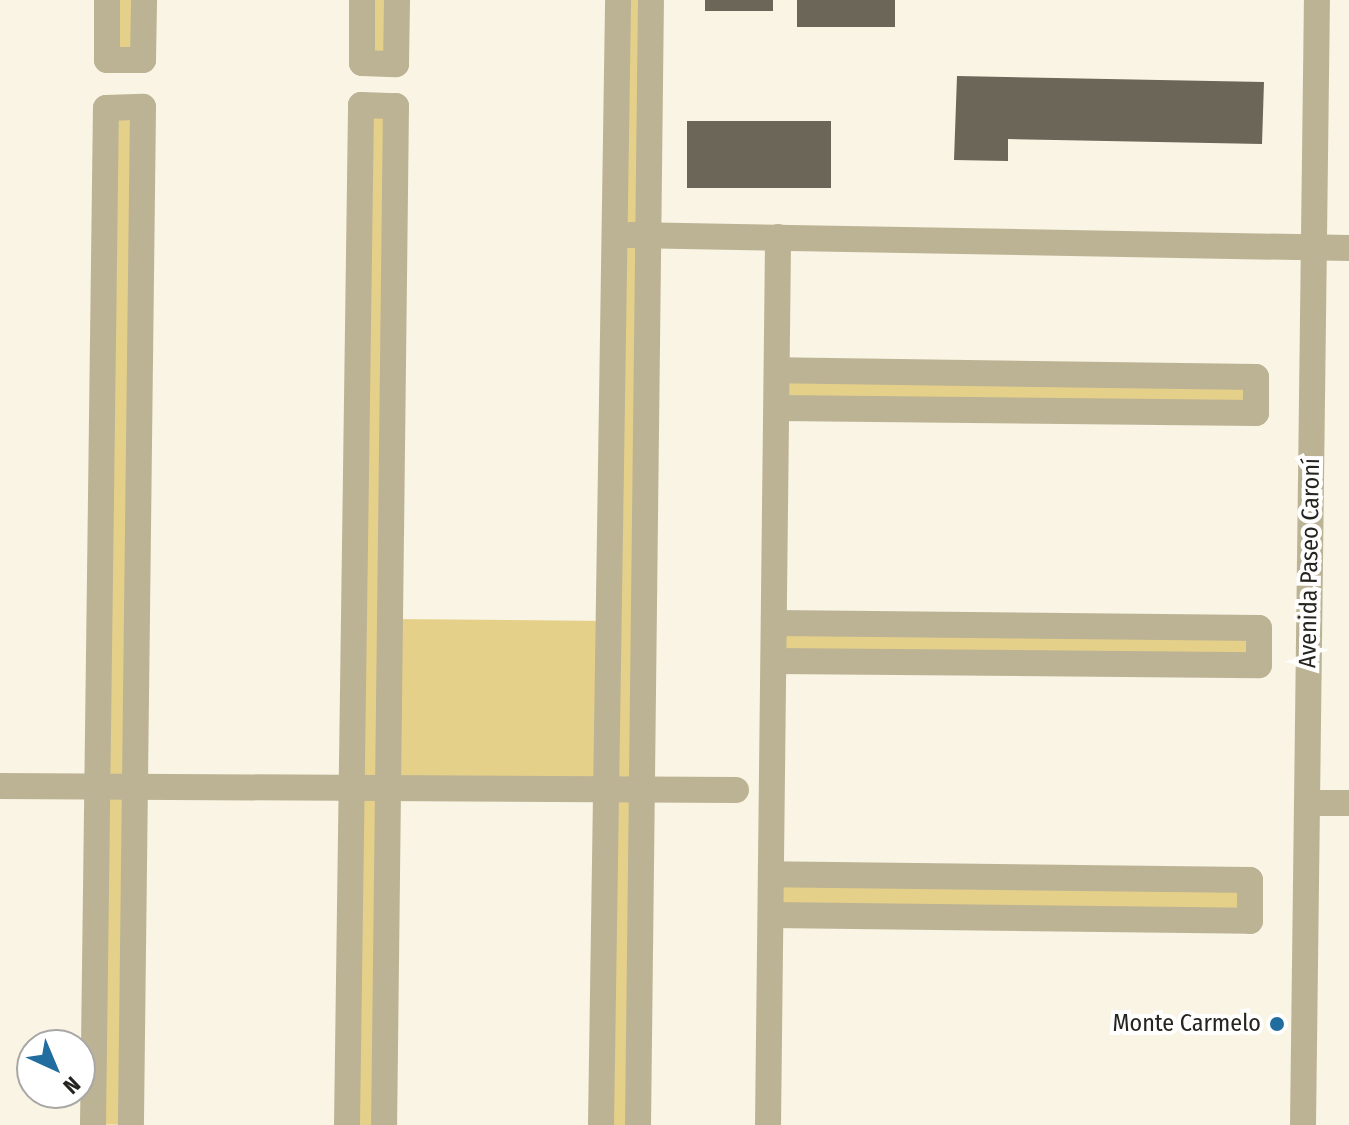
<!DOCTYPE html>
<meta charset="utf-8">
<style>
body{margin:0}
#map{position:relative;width:1349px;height:1125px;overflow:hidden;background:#f9f4e3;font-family:"Fira Sans Condensed",sans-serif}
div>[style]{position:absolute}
.green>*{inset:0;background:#e5d089;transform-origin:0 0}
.building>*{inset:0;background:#6b6657;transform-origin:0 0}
.minor>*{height:26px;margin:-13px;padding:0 13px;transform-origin:13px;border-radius:13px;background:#bcb395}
.dots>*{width:22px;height:22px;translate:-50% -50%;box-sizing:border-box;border:4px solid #fff;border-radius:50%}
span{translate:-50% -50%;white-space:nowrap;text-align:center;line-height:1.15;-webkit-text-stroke:8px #fff;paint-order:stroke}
.street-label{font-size:24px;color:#26241e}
.poi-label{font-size:24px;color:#26241e}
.right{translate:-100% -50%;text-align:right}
.north{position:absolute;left:16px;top:1029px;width:80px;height:80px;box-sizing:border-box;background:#fff;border:2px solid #a8a7a5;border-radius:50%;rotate:136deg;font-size:22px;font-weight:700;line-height:32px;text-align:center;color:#26241e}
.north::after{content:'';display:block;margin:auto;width:28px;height:36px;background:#226da0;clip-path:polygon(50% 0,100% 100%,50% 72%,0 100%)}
</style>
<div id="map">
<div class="green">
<i style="left:107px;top:0;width:37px;height:60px"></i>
<i style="left:362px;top:0;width:35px;height:63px"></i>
<i style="clip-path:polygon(618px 0,651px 0,638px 1125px,601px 1125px,606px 790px,388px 788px,384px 1125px,347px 1125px,361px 105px,396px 106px,390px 619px,608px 621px)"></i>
<i style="left:143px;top:107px;width:1018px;height:37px;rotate:91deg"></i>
<i style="left:779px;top:370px;width:477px;height:38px;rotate:1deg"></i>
<i style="left:776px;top:623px;width:483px;height:38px;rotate:1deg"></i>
<i style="left:772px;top:874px;width:478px;height:41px;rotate:1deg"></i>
</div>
<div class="building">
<i style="left:705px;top:0;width:68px;height:11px"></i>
<i style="left:797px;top:0;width:98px;height:27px"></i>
<i style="clip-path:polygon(957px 76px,1264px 82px,1262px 144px,1008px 139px,1008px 161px,954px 160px)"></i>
<i style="left:687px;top:121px;width:144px;height:67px"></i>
</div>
<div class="minor">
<i style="left:107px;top:0;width:60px;rotate:90deg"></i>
<i style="left:107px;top:60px;width:36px"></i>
<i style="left:143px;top:60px;width:60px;rotate:-89deg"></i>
<i style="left:362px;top:0;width:63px;rotate:90deg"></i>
<i style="left:362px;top:63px;width:34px;rotate:2deg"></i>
<i style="left:396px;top:64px;width:64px;rotate:-89.1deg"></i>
<i style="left:630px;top:235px;width:719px;rotate:1.04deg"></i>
<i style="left:779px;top:408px;width:477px;rotate:0.6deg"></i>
<i style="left:1256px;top:413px;width:36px;rotate:-90deg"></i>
<i style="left:1256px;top:377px;width:477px;rotate:-179.2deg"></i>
<i style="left:775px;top:661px;width:484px;rotate:0.5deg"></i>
<i style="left:1259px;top:665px;width:37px;rotate:-90deg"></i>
<i style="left:1259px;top:628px;width:483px;rotate:-179.4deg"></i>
<i style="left:0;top:786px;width:736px;rotate:0.31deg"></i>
<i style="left:1307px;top:803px;width:42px"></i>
<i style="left:772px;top:915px;width:478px;rotate:0.7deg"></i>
<i style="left:1250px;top:921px;width:41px;rotate:-90deg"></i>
<i style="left:1250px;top:880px;width:478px;rotate:-179.3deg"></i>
<i style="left:93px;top:1125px;width:1017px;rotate:-89.27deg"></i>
<i style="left:106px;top:108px;width:37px;rotate:-2deg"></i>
<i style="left:143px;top:107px;width:1018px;rotate:90.68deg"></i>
<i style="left:347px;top:1125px;width:1020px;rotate:-89.21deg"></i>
<i style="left:361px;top:105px;width:35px;rotate:2deg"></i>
<i style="left:396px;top:106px;width:1019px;rotate:90.67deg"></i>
<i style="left:601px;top:1125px;width:1125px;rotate:-89.13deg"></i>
<i style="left:638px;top:1125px;width:1125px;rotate:-89.34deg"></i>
<i style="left:768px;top:1125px;width:888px;rotate:-89.35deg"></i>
<i style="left:1303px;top:1125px;width:1125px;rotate:-89.29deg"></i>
</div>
<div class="dots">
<i style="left:1277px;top:1024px;background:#226da0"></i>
</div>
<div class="street-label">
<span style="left:1310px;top:563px;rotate:-89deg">Avenida Paseo Caroní</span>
</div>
<div class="poi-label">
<span class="right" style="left:1261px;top:1024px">Monte Carmelo</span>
</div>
<div class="north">N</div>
</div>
